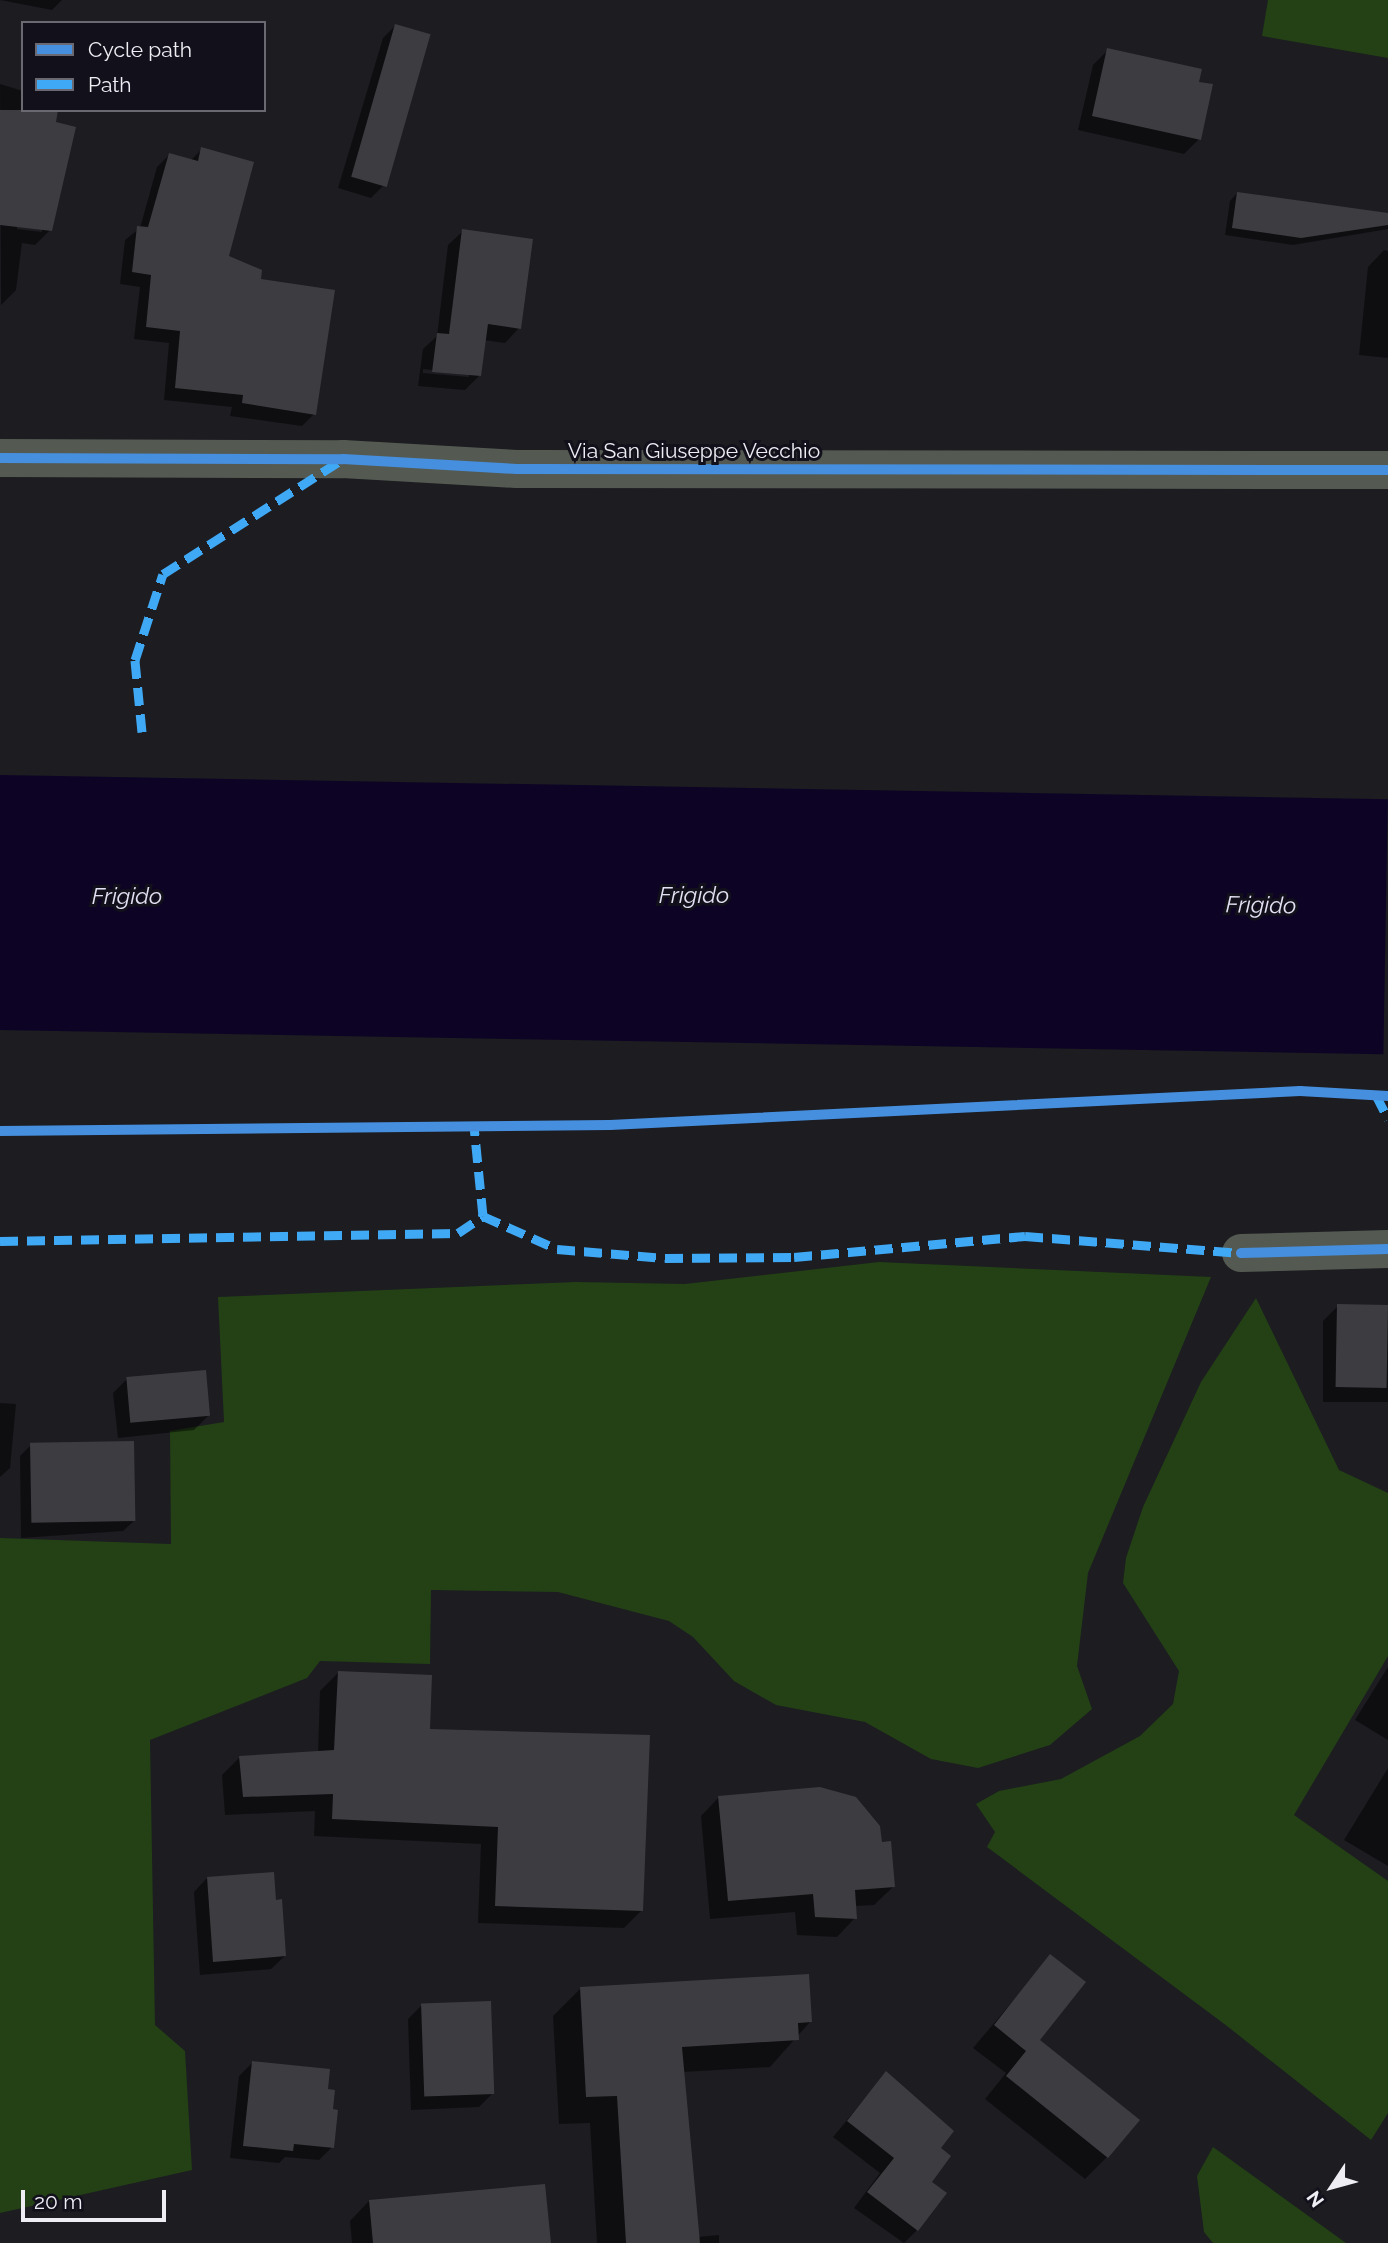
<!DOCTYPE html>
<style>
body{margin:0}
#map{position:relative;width:1388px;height:2243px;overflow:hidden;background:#1c1c21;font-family:Raleway,sans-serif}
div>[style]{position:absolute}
.green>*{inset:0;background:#234115}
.water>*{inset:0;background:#0d0325;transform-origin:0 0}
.shadow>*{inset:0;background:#0007}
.building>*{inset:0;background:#3d3d41;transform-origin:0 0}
.minor>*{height:38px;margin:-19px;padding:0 19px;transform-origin:19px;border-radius:19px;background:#545a52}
.quiet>*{height:9px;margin-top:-4.5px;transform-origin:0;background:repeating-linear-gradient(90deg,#3fa9f5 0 18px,transparent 0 27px)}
.cycleway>*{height:10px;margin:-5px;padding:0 5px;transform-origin:5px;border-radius:5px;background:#468fdf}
span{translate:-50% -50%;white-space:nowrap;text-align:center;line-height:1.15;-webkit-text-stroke:6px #12101a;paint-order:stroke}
.street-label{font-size:21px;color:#eeedf4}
.water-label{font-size:23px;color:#e3e1f4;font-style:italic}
.legend{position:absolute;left:21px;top:21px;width:245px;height:91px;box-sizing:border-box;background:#12101a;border:2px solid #6a6871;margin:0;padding:9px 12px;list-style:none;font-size:21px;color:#eeedf4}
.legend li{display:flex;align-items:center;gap:14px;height:35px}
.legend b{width:35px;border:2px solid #6a6871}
.north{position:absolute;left:1297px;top:2152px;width:70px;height:70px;-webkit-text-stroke:5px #12101a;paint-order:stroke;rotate:234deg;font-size:19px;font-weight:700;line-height:28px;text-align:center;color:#eeedf4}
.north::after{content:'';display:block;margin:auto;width:24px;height:32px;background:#eeedf4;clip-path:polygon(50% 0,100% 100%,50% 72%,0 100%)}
.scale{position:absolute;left:21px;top:2190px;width:145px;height:32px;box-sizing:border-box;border:4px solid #eeedf4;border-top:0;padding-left:9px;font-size:21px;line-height:24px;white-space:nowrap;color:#eeedf4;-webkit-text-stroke:5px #12101a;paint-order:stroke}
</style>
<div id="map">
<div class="green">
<i style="clip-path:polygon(1268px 0,1388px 0,1388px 58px,1262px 36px)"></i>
<i style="clip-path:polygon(879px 1262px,1211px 1277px,1088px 1573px,1077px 1666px,1092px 1709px,1050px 1745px,978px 1768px,931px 1759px,865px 1722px,776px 1705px,734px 1681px,693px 1637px,669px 1621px,558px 1592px,431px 1590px,430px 1664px,320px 1661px,307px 1678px,150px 1740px,155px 2025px,185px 2051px,192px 2170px,0 2213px,0 1538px,171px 1544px,170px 1431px,224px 1422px,218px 1297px,576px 1282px,685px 1284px)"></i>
<i style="clip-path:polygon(1256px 1298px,1339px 1470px,1388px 1493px,1388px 1656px,1294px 1815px,1388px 1881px,1388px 2113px,1371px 2140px,1227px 2026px,987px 1847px,995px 1832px,976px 1804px,999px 1791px,1061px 1779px,1140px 1736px,1173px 1704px,1179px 1671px,1123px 1583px,1126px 1558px,1143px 1507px,1201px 1382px)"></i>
<i style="clip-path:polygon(1213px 2147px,1346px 2243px,1213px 2243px,1204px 2232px,1197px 2176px)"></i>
</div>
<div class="water">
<i style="left:0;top:775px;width:1388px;height:255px;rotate:1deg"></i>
</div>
<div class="shadow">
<i style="clip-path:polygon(0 0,62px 0,52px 10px)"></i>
<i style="clip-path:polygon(395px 26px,383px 186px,371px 198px,338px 188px,383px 38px)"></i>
<i style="clip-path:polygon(1108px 50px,1197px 83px,1199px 139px,1184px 154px,1078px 130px,1093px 65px)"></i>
<i style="clip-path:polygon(evenodd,0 84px,23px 91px,23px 110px,50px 230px,35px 245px,22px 243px,16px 290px,1px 305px,0 84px,17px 225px,42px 228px,42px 232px,17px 229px,17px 225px)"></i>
<i style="clip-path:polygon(202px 149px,227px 257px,259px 280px,314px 414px,302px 426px,230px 416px,232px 407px,164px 400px,169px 343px,134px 339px,140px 287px,120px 284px,125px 240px,140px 228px,157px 167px,169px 155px,190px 161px)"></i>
<i style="clip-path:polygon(1237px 193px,1388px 215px,1388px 229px,1293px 245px,1225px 235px,1230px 201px)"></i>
<i style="clip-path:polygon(evenodd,463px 231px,519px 328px,505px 343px,484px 340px,479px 376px,465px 390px,418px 386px,423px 349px,437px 336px,448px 245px,463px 231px,423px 369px,469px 374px,469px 377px,423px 373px,423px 369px)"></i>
<i style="clip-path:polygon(1384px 250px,1388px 251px,1388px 358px,1359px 355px,1368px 267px)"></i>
<i style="clip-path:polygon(1338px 1306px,1388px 1306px,1388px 1402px,1323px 1402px,1323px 1321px)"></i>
<i style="clip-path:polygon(127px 1379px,208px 1416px,194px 1430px,118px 1438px,113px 1393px)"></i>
<i style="clip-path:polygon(0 1403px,16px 1404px,10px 1468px,0 1477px)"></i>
<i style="clip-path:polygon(30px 1446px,134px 1521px,123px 1531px,21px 1538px,20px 1456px)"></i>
<i style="clip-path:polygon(1388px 1667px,1388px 1740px,1355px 1720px)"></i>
<i style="clip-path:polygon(338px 1673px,428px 1731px,642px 1910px,624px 1928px,478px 1923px,481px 1844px,314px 1836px,315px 1811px,225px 1815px,222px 1775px,240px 1757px,318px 1753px,320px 1691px)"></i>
<i style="clip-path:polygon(1388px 1768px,1388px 1866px,1344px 1840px)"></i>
<i style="clip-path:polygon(719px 1797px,880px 1844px,893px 1887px,874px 1905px,854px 1906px,855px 1918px,837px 1937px,797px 1935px,795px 1912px,710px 1919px,701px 1816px)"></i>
<i style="clip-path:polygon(207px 1878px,274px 1902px,285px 1956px,271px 1969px,200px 1975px,194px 1892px)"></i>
<i style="clip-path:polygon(1051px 1956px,1037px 2041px,1107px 2157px,1085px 2179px,985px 2099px,1006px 2073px,973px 2048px)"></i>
<i style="clip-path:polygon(581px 1988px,810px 2022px,770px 2067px,683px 2072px,698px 2237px,719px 2235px,719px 2243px,597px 2243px,590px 2123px,559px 2124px,553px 2016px)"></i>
<i style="clip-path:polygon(422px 2005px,493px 2093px,479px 2107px,411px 2110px,408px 2019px)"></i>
<i style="clip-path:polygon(252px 2063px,326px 2091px,332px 2147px,319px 2160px,285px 2157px,279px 2163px,230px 2158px,239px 2076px)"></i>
<i style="clip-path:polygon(886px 2073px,939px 2149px,917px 2230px,904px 2243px,854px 2208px,880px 2173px,833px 2137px)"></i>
<i style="clip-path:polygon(369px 2201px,549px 2243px,352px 2243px,350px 2221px)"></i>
</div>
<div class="building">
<i style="left:395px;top:24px;width:37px;height:159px;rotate:16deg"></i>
<i style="clip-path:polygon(1107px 48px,1202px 69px,1199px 82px,1213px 84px,1201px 140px,1092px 116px)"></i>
<i style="clip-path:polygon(0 110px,58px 110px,56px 122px,76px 127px,52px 231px,0 225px)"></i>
<i style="clip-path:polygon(201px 147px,254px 162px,229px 256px,262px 270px,261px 279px,335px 290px,316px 415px,242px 403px,243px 395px,175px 388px,180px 331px,146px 327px,151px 275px,132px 272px,137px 226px,148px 227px,169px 153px,198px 161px)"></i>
<i style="clip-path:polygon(1237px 192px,1388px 213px,1388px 225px,1301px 238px,1232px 228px)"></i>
<i style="clip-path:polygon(462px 229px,533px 239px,521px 329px,488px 324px,481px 376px,432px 372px,437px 333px,449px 334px)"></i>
<i style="left:1337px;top:1304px;width:51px;height:83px;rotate:1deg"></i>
<i style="left:206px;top:1370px;width:46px;height:80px;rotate:85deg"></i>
<i style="left:134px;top:1441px;width:80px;height:104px;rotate:89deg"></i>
<i style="clip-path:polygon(338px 1671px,432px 1675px,430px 1729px,650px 1735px,643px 1911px,495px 1906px,498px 1827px,332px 1819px,333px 1794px,243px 1797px,239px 1756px,334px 1750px)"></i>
<i style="clip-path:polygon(820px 1787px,856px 1797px,880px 1826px,882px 1842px,891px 1841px,895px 1887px,855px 1890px,857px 1919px,815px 1917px,813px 1894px,728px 1901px,718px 1796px)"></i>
<i style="clip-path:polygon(274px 1872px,276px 1900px,282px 1899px,286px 1956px,213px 1962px,207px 1877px)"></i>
<i style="clip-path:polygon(1050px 1954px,1086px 1982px,1040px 2040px,1140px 2120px,1108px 2158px,1006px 2076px,1026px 2051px,994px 2025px)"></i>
<i style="clip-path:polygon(809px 1974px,812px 2022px,798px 2023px,799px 2040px,682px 2047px,700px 2243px,626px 2243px,617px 2096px,586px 2097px,580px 1987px)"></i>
<i style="left:491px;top:2001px;width:93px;height:70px;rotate:88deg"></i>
<i style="clip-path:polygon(252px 2061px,330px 2069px,328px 2089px,335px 2090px,333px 2109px,338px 2110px,334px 2148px,294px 2144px,293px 2151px,243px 2146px)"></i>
<i style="clip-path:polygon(886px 2071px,954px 2131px,941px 2148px,951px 2156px,932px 2182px,947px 2193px,918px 2231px,867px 2192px,894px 2158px,847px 2121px)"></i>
<i style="clip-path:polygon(545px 2184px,551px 2243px,373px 2243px,369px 2200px)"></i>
</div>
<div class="minor">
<i style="left:0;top:458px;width:343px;rotate:0.2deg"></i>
<i style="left:343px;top:459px;width:174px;rotate:3.3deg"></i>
<i style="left:517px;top:469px;width:871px;rotate:0.07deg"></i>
<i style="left:1241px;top:1253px;width:147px;rotate:-1.6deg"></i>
</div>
<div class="quiet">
<i style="left:142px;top:732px;width:72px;rotate:-95.6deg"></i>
<i style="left:135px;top:660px;width:90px;rotate:-72deg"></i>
<i style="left:163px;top:574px;width:208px;rotate:-32.6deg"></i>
<i style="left:1376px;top:1095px;width:27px;rotate:63deg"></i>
<i style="left:483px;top:1216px;width:81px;rotate:24deg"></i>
<i style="left:557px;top:1249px;width:108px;rotate:4.8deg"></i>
<i style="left:665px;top:1258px;width:129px;rotate:-0.4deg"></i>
<i style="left:794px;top:1257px;width:232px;rotate:-5.2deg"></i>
<i style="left:1025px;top:1236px;width:217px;rotate:4.5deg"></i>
<i style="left:0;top:1241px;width:458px;rotate:-1deg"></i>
<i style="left:458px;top:1233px;width:30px;rotate:-34deg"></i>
<i style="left:483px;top:1216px;width:90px;rotate:-95.7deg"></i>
</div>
<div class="cycleway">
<i style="left:0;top:458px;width:343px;rotate:0.2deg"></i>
<i style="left:343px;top:459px;width:174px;rotate:3.3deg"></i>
<i style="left:517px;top:469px;width:871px;rotate:0.07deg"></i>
<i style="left:0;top:1131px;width:610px;rotate:-0.56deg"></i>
<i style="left:610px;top:1125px;width:691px;rotate:-2.82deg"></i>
<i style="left:1300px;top:1091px;width:88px;rotate:3.3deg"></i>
<i style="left:1241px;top:1253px;width:147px;rotate:-1.6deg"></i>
</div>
<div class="street-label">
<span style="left:694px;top:451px">Via San Giuseppe Vecchio</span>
</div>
<div class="water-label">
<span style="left:694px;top:895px">Frigido</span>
<span style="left:127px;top:896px">Frigido</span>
<span style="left:1261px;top:905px;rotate:1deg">Frigido</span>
</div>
<ul class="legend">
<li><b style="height:9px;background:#468fdf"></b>Cycle path</li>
<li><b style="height:9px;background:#3fa9f5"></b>Path</li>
</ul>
<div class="north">N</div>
<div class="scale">20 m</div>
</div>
